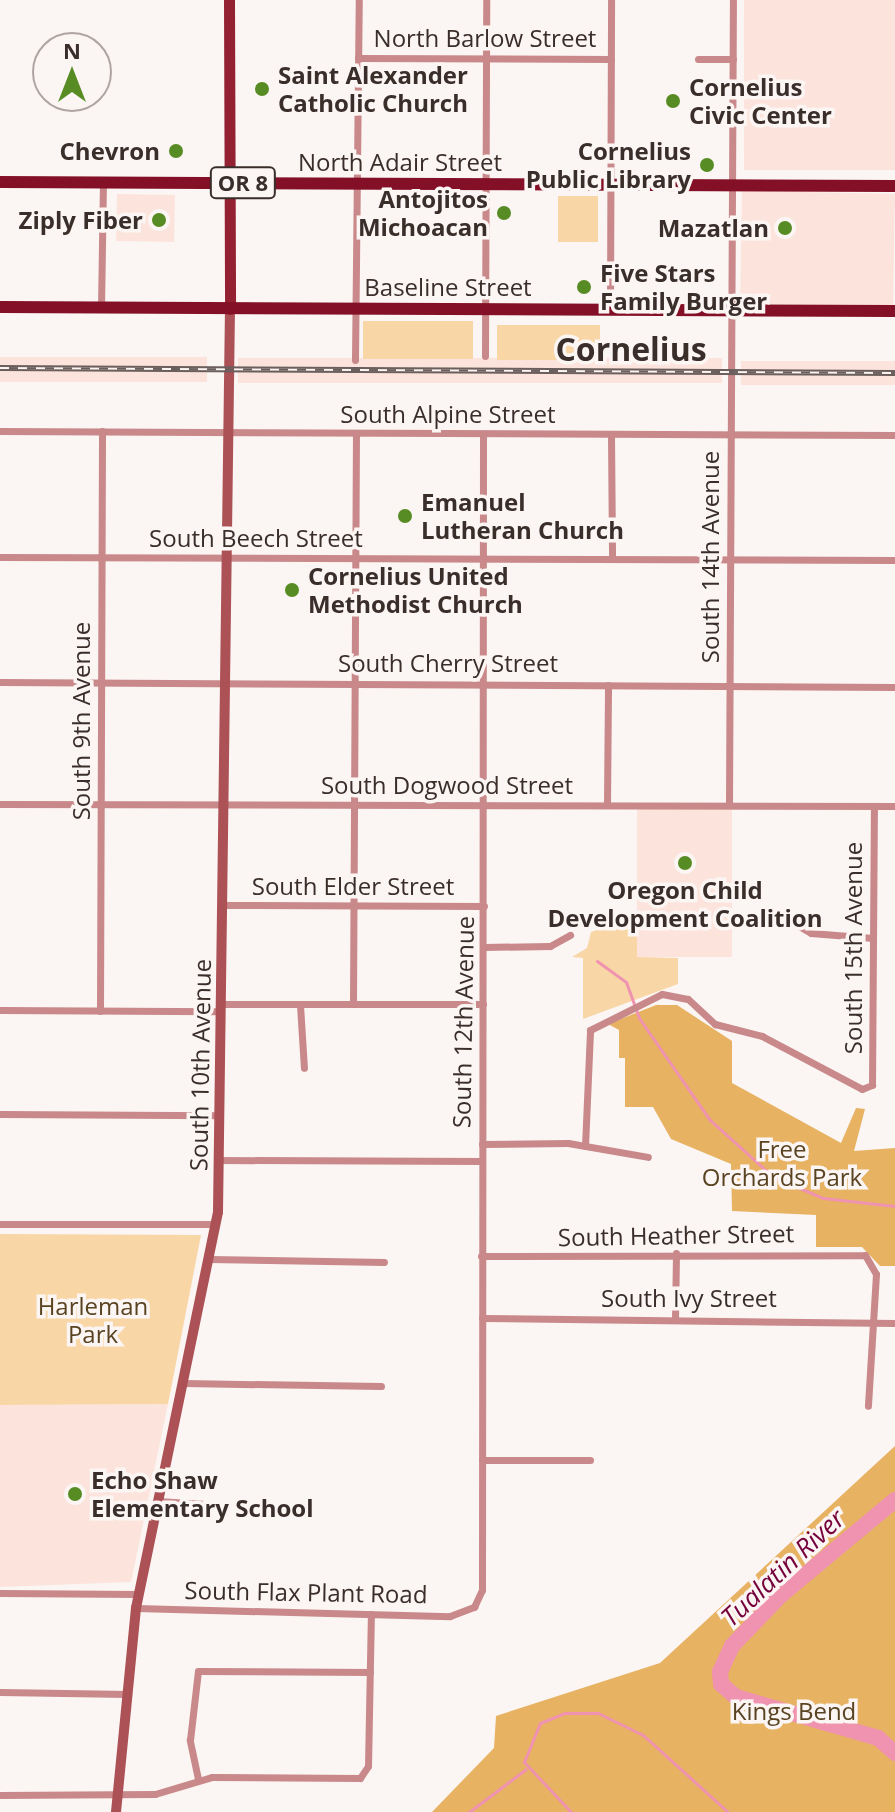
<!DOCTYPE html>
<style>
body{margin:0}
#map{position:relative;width:895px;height:1812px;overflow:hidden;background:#fbf5f3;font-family:"Open Sans",sans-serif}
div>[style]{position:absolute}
.built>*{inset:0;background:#fce4dc;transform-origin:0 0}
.green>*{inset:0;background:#f8d6a6;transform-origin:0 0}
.forest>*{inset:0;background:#e7b262}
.stream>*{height:3px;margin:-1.5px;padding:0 1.5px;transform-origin:1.5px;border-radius:1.5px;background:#ef93b0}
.river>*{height:16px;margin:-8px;padding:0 8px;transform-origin:8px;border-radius:8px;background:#ef93b0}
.minor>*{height:7px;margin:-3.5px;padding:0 3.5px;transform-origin:3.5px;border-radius:3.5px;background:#c98889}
.secondary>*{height:10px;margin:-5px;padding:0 5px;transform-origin:5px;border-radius:5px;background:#ac5155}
.primary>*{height:11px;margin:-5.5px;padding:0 5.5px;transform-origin:5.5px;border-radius:5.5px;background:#942131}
.trunk>*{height:12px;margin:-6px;padding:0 6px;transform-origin:6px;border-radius:6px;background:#831026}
.rail>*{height:6px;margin-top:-3px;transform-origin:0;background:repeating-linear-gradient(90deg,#fbf5f3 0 9px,#6a5f5c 0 18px);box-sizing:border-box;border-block:2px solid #6a5f5c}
.dots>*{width:22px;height:22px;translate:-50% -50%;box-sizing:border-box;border:4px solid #fbf5f3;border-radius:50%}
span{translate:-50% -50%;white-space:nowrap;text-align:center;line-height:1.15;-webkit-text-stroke:7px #fbf5f3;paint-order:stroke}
.shield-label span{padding:2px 6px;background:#fbf5f3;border:2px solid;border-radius:6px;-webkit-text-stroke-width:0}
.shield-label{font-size:22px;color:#3a2e2a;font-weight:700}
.street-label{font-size:24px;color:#3a2e2a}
.poi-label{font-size:24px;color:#3a2e2a;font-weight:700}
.left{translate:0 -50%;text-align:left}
.right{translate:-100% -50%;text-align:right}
.park-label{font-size:24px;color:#5a4321}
.water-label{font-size:26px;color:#74013b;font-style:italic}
.district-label{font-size:32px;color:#3a2e2a;font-weight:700}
.north{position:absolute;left:32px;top:32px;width:80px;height:80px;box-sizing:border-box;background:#fbf5f3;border:2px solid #aea5a3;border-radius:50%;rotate:0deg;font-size:22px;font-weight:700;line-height:32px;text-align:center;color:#3a2e2a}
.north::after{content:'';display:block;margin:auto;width:28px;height:36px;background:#578b23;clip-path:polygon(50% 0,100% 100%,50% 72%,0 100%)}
</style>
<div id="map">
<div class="built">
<i style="left:744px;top:0;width:151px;height:170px"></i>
<i style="left:742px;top:191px;width:153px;height:113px;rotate:1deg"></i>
<i style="left:117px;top:194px;width:58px;height:47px;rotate:1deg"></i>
<i style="left:0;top:357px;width:207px;height:25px"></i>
<i style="left:238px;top:358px;width:484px;height:25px"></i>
<i style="left:741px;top:361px;width:154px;height:24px"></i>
<i style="left:637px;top:809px;width:95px;height:148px"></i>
<i style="clip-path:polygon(168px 1404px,131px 1582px,0 1587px,0 1405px)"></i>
</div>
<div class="green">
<i style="left:558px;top:196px;width:40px;height:46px"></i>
<i style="left:363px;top:321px;width:110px;height:38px"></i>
<i style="left:497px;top:325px;width:103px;height:35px"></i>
<i style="clip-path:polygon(637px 917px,637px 957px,678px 958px,678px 984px,583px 1019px,583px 958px,572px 957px,587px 948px,591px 932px)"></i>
<i style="clip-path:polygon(0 1234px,201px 1235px,168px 1404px,0 1405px)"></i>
</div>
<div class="forest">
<i style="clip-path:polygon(656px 1005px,677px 1005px,732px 1041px,732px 1083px,841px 1143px,856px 1108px,865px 1109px,854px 1151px,895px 1148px,895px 1266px,880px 1266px,862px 1247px,816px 1247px,816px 1215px,732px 1211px,731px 1164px,671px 1139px,653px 1107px,625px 1107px,625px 1058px,619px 1058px,619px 1030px,608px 1024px)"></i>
<i style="clip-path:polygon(895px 1446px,895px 1812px,432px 1812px,494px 1748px,496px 1716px,660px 1663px)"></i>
</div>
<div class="stream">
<i style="left:597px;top:961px;width:36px;rotate:36deg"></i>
<i style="left:626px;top:982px;width:38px;rotate:70deg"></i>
<i style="left:639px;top:1018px;width:124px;rotate:55.2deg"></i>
<i style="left:710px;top:1120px;width:85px;rotate:42.1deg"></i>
<i style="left:773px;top:1177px;width:54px;rotate:22.8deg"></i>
<i style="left:823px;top:1198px;width:72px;rotate:6.3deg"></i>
<i style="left:469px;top:1812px;width:71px;rotate:-37deg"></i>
<i style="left:571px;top:1812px;width:69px;rotate:-133.2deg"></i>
<i style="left:524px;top:1762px;width:42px;rotate:-67.7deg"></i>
<i style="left:540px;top:1723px;width:27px;rotate:-22deg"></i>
<i style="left:565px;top:1713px;width:33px"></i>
<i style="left:598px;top:1713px;width:50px;rotate:26.1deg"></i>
<i style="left:643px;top:1735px;width:115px;rotate:42.2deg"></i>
</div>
<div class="river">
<i style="left:895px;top:1500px;width:148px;rotate:140.2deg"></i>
<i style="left:781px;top:1595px;width:71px;rotate:133.9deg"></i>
<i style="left:732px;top:1646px;width:29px;rotate:115deg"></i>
<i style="left:720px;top:1672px;width:12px;rotate:85deg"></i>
<i style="left:721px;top:1684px;width:20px;rotate:41deg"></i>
<i style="left:736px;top:1697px;width:148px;rotate:16.1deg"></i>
<i style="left:878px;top:1738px;width:23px;rotate:41deg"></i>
</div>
<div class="minor">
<i style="left:358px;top:58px;width:253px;rotate:0.2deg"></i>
<i style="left:698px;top:59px;width:35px"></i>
<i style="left:101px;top:308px;width:126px;rotate:-89.1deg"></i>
<i style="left:610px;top:310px;width:310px;rotate:-89.8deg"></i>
<i style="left:485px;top:356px;width:356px;rotate:-89.8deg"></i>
<i style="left:355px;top:360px;width:360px;rotate:-89.4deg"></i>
<i style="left:0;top:431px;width:895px;rotate:0.26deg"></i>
<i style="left:611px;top:435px;width:124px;rotate:89.5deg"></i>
<i style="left:0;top:557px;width:895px;rotate:0.19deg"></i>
<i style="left:0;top:682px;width:895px;rotate:0.32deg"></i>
<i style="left:0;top:804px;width:895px;rotate:0.13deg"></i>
<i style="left:607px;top:804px;width:119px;rotate:-89.5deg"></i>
<i style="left:729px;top:805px;width:805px;rotate:-89.72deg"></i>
<i style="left:223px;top:905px;width:261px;rotate:0.2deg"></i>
<i style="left:778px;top:914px;width:38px;rotate:30deg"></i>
<i style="left:811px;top:933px;width:62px;rotate:4.6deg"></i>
<i style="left:484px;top:947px;width:66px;rotate:-0.9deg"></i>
<i style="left:550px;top:946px;width:23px;rotate:-29deg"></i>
<i style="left:219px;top:1004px;width:264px"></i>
<i style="left:353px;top:1004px;width:571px;rotate:-89.7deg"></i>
<i style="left:300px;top:1005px;width:63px;rotate:86.4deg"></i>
<i style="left:0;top:1010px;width:219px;rotate:0.3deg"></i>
<i style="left:100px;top:1011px;width:580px;rotate:-89.8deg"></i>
<i style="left:0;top:1114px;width:219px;rotate:0.3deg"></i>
<i style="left:482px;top:1144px;width:86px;rotate:-0.7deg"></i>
<i style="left:568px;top:1143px;width:81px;rotate:9.9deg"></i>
<i style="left:585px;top:1146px;width:116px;rotate:-87.5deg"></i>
<i style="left:590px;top:1030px;width:80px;rotate:-26.6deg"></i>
<i style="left:662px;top:994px;width:26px;rotate:11deg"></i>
<i style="left:688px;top:999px;width:37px;rotate:43deg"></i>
<i style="left:715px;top:1024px;width:49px;rotate:14.3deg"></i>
<i style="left:762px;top:1036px;width:113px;rotate:27.9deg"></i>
<i style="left:862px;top:1089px;width:11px;rotate:-22deg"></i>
<i style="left:872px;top:1085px;width:279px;rotate:-89.6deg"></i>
<i style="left:218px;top:1160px;width:263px;rotate:0.2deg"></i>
<i style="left:0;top:1224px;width:216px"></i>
<i style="left:481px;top:1256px;width:384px;rotate:-0.1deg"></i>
<i style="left:865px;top:1255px;width:22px;rotate:60deg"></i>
<i style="left:876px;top:1274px;width:132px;rotate:93.5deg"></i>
<i style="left:209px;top:1259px;width:175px;rotate:1deg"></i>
<i style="left:482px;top:1318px;width:413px;rotate:0.7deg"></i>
<i style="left:675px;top:1318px;width:65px;rotate:-89.1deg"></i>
<i style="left:183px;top:1383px;width:198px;rotate:0.9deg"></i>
<i style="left:482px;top:1460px;width:108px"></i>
<i style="left:158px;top:1501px;width:63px;rotate:3.6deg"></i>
<i style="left:0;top:1593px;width:138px;rotate:0.4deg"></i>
<i style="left:136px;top:1608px;width:314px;rotate:1.5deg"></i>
<i style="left:450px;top:1616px;width:26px;rotate:-21deg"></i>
<i style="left:474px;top:1607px;width:19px;rotate:-65deg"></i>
<i style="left:482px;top:1590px;width:1155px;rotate:-89.95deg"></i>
<i style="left:0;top:1692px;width:128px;rotate:0.9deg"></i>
<i style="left:198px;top:1779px;width:40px;rotate:-102deg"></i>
<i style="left:190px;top:1740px;width:69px;rotate:-83.4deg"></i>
<i style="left:198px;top:1671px;width:172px;rotate:0.3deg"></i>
<i style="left:0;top:1795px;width:155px;rotate:-0.4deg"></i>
<i style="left:155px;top:1794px;width:59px;rotate:-16.6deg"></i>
<i style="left:212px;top:1777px;width:148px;rotate:0.4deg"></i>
<i style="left:360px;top:1778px;width:14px;rotate:-56deg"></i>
<i style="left:368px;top:1766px;width:152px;rotate:-88.9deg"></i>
</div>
<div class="secondary">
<i style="left:116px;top:1812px;width:205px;rotate:-84.4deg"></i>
<i style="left:136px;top:1608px;width:404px;rotate:-78.3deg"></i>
<i style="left:218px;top:1212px;width:903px;rotate:-89.24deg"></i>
</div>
<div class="primary">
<i style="left:229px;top:0;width:309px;rotate:89.8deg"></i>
</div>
<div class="trunk">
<i style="left:0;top:182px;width:895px;rotate:0.26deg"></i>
<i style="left:0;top:307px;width:895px;rotate:0.26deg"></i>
</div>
<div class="rail">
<i style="left:0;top:368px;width:895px;rotate:0.32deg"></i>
</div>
<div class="dots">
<i style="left:262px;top:89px;background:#578b23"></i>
<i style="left:673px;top:101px;background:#578b23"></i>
<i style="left:176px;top:151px;background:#578b23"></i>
<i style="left:707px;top:165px;background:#578b23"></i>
<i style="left:504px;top:213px;background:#578b23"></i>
<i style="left:159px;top:220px;background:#578b23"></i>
<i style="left:785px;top:228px;background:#578b23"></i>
<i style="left:584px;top:287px;background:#578b23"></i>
<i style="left:405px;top:516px;background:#578b23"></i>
<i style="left:292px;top:590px;background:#578b23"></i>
<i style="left:685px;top:863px;background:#578b23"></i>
<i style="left:75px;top:1494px;background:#578b23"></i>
</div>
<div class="shield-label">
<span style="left:243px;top:183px">OR 8</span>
</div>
<div class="street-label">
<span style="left:485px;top:38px">North Barlow Street</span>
<span style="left:400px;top:162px">North Adair Street</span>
<span style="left:448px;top:287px">Baseline Street</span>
<span style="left:448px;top:414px">South Alpine Street</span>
<span style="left:256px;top:538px">South Beech Street</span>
<span style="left:710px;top:557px;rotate:-90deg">South 14th Avenue</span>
<span style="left:448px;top:663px">South Cherry Street</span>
<span style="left:81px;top:721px;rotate:-90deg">South 9th Avenue</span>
<span style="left:447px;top:785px">South Dogwood Street</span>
<span style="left:353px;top:886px">South Elder Street</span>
<span style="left:853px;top:948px;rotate:-90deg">South 15th Avenue</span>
<span style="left:463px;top:1022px;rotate:-89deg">South 12th Avenue</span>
<span style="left:200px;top:1065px;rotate:-89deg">South 10th Avenue</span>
<span style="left:676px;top:1235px;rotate:-1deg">South Heather Street</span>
<span style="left:689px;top:1298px">South Ivy Street</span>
<span style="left:306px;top:1592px;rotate:1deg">South Flax Plant Road</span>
</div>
<div class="poi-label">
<span class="left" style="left:278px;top:89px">Saint Alexander<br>Catholic Church</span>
<span class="left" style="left:689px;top:101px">Cornelius<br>Civic Center</span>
<span class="right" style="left:160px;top:151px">Chevron</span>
<span class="right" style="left:691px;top:165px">Cornelius<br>Public Library</span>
<span class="right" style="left:488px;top:213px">Antojitos<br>Michoacan</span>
<span class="right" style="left:143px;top:220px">Ziply Fiber</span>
<span class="right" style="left:769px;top:228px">Mazatlan</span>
<span class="left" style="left:600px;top:287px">Five Stars<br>Family Burger</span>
<span class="left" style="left:421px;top:516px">Emanuel<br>Lutheran Church</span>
<span class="left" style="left:308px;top:590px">Cornelius United<br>Methodist Church</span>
<span style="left:685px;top:904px">Oregon Child<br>Development Coalition</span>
<span class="left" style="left:91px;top:1494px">Echo Shaw<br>Elementary School</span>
</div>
<div class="park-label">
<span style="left:782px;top:1163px">Free<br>Orchards Park</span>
<span style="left:93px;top:1320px">Harleman<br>Park</span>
<span style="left:794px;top:1711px">Kings Bend</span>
</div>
<div class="water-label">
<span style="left:783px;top:1568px;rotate:-43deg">Tualatin River</span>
</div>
<div class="district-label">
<span style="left:631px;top:349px">Cornelius</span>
</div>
<div class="north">N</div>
</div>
